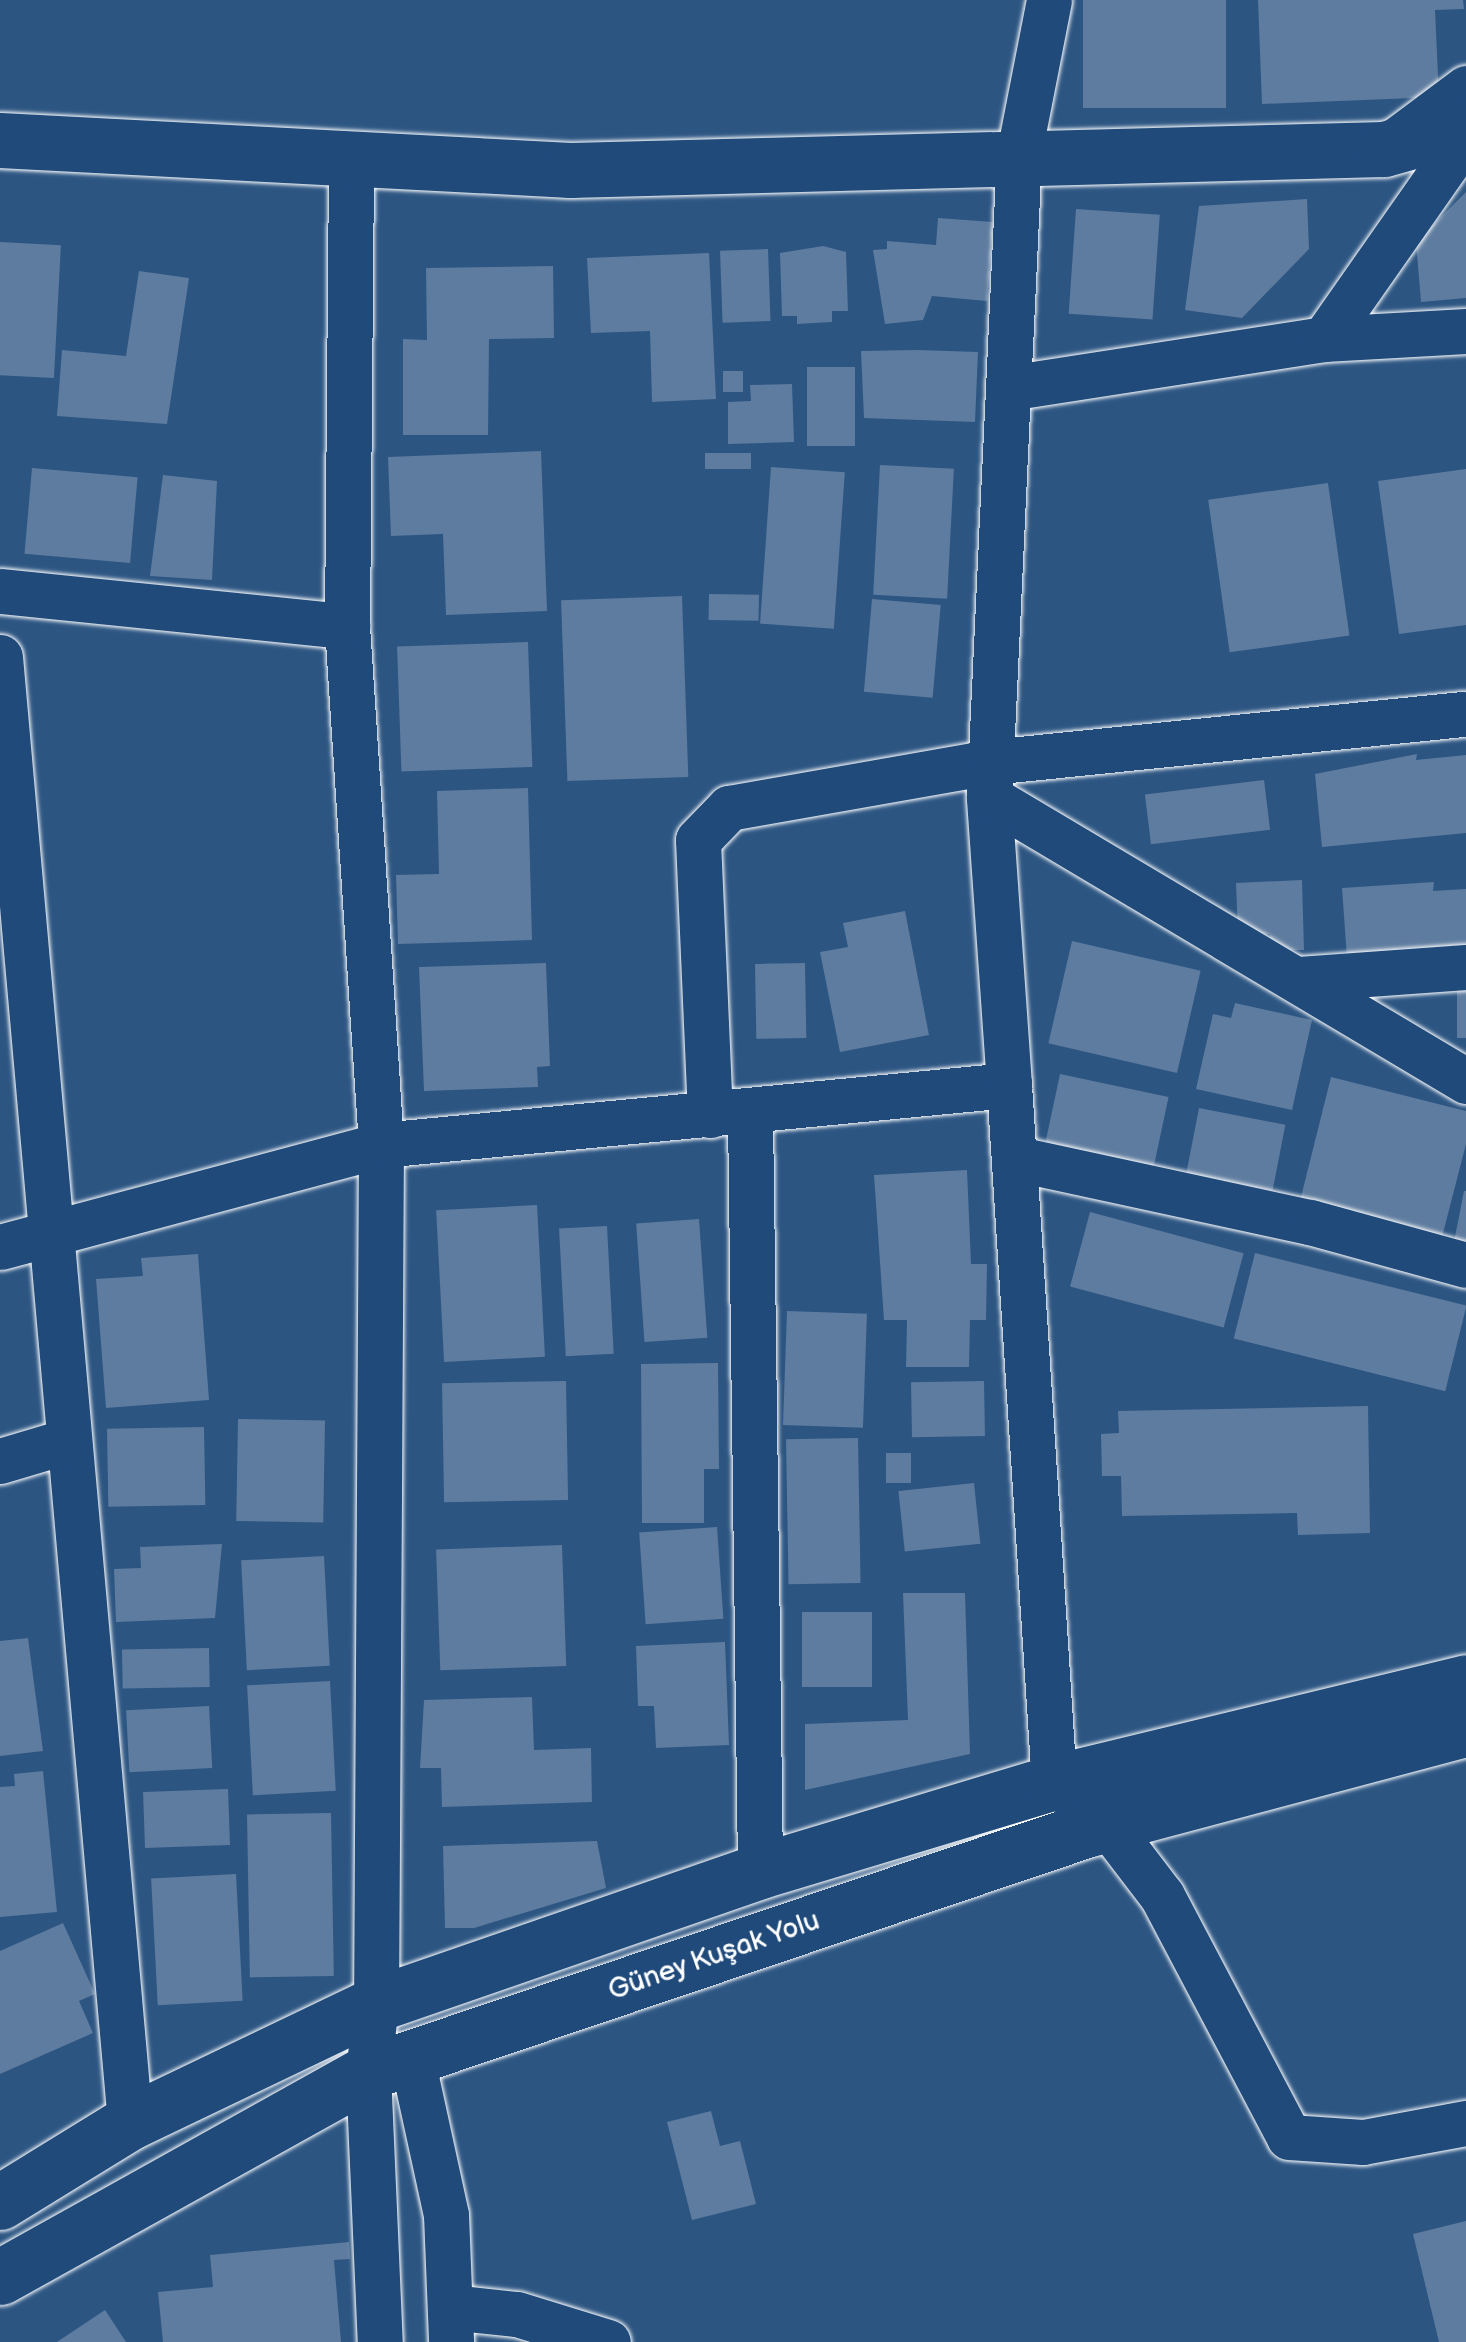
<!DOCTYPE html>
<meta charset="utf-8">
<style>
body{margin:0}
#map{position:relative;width:1466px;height:2342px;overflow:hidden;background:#2c5582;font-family:"Balsamiq Sans",sans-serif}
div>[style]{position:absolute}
.building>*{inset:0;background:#5e7c9f;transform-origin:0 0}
.roads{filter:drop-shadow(0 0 2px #fff) drop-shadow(0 0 2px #fff)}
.minor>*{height:45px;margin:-22.5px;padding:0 22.5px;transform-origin:22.5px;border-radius:22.5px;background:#1f4a7a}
.major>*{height:55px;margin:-27.5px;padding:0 27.5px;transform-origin:27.5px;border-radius:27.5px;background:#1f4a7a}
span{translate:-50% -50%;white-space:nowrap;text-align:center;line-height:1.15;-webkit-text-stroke:8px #1f4a7a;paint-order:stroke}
.street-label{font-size:28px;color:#fff}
</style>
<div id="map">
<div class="building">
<i style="left:1083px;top:0;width:143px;height:108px"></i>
<i style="clip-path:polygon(1258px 0,1463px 0,1464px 9px,1435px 10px,1439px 97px,1262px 104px)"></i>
<i style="clip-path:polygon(1466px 192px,1466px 298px,1421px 302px,1416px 242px)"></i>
<i style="clip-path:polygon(1307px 199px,1309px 249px,1242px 318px,1185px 310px,1199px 206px)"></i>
<i style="left:1076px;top:209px;width:84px;height:105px;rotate:4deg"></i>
<i style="clip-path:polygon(938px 218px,993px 222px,987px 301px,932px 296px,923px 320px,885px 324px,873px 250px,887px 249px,887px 241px,936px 245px)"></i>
<i style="left:0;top:242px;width:61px;height:133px;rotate:3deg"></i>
<i style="clip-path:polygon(823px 246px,846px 252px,848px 311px,832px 311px,832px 322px,797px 324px,797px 316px,782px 316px,780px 253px)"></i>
<i style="left:768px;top:249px;width:72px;height:48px;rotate:88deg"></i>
<i style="clip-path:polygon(709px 253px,716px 399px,652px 402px,650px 331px,591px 333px,587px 258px)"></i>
<i style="clip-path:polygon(553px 266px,554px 338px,489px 339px,488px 435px,403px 435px,403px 339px,427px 340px,426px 268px)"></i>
<i style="clip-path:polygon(139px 271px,189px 278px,167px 424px,57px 416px,62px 350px,126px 356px)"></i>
<i style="clip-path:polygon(917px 350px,978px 352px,975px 422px,864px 418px,861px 351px)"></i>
<i style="left:807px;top:367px;width:48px;height:79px"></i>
<i style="left:723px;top:371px;width:20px;height:21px"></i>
<i style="clip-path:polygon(792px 384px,794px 442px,728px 444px,728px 402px,751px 401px,750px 385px)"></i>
<i style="clip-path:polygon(541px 451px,547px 611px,446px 615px,443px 534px,391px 536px,388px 457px)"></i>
<i style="left:705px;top:453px;width:46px;height:16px"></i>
<i style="left:880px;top:465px;width:74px;height:130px;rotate:3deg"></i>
<i style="left:771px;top:467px;width:74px;height:157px;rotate:4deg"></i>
<i style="left:32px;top:468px;width:106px;height:86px;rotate:5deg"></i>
<i style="clip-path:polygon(1466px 469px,1466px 625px,1399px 634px,1378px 481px)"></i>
<i style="clip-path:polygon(163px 475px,217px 481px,212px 580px,150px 576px)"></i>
<i style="left:1328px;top:483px;width:154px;height:121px;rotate:82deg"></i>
<i style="left:709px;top:594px;width:50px;height:26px;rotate:1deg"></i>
<i style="left:682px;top:596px;width:181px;height:121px;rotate:88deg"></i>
<i style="left:872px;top:599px;width:69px;height:93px;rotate:5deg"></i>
<i style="left:528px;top:642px;width:125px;height:131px;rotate:88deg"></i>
<i style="clip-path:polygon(1417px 754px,1416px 760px,1466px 755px,1466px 833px,1322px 847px,1315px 774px)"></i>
<i style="left:1264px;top:780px;width:50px;height:120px;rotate:83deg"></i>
<i style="clip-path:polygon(528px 788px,532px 940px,398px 944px,396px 875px,439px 874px,437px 791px)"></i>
<i style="clip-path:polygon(1302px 880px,1304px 950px,1271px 950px,1270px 934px,1238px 935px,1236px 883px)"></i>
<i style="clip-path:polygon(1434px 882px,1433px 891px,1466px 889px,1466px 951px,1347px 958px,1342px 888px)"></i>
<i style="clip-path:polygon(905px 911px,929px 1035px,840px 1052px,820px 952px,848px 947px,843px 923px)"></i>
<i style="left:1072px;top:941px;width:132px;height:105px;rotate:13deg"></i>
<i style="clip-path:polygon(546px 963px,550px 1066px,537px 1067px,538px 1087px,424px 1091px,419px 967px)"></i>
<i style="left:805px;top:963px;width:75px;height:50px;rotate:89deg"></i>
<i style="left:1457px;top:991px;width:9px;height:47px"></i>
<i style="clip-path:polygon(1235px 1003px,1312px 1020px,1292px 1110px,1196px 1089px,1213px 1014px,1231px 1018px)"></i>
<i style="left:1060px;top:1074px;width:111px;height:72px;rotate:12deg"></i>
<i style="clip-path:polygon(1331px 1077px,1466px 1111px,1466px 1144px,1441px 1241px,1299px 1205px)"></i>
<i style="left:1199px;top:1108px;width:88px;height:67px;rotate:11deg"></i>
<i style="clip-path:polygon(967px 1170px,971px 1264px,987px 1264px,986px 1320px,970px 1320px,969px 1367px,906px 1367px,907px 1320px,884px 1320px,874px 1175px)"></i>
<i style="clip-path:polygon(1464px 1191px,1466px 1191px,1466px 1250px,1453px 1247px)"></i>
<i style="left:537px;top:1205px;width:152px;height:101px;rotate:87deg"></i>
<i style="left:1090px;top:1212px;width:159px;height:77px;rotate:15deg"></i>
<i style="left:699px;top:1219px;width:119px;height:63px;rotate:86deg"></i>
<i style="left:607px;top:1226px;width:128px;height:48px;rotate:87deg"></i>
<i style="left:1255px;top:1253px;width:218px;height:88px;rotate:14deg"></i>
<i style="clip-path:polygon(198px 1254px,209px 1400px,106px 1408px,96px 1279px,143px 1276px,141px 1258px)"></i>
<i style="left:787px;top:1311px;width:80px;height:114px;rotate:2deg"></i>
<i style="clip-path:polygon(718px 1363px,719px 1469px,704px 1469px,704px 1523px,642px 1523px,641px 1364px)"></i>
<i style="left:566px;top:1381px;width:119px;height:124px;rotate:89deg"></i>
<i style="left:984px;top:1381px;width:55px;height:73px;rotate:89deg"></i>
<i style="clip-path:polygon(1368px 1406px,1370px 1533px,1298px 1535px,1297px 1513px,1122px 1516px,1121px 1476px,1102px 1476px,1101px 1434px,1119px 1433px,1118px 1411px)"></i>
<i style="left:238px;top:1419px;width:87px;height:102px;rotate:1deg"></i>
<i style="left:204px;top:1427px;width:78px;height:97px;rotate:89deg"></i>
<i style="left:858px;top:1438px;width:145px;height:72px;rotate:89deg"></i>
<i style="left:886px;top:1453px;width:25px;height:30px"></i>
<i style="left:974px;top:1483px;width:61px;height:76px;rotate:84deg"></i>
<i style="left:717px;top:1527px;width:92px;height:78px;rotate:86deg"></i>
<i style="clip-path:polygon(222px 1544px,215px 1618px,116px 1622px,114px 1569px,141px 1568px,140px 1547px)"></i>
<i style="left:562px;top:1545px;width:121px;height:126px;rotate:88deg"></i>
<i style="left:324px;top:1556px;width:110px;height:83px;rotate:87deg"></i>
<i style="clip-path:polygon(903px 1593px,965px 1593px,970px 1754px,805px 1790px,805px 1724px,908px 1720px)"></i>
<i style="left:802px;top:1612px;width:70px;height:75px"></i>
<i style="clip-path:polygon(28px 1638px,43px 1751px,0 1756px,0 1641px)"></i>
<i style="clip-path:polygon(725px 1642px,729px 1745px,656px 1748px,654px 1706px,638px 1706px,636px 1646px)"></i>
<i style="left:209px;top:1648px;width:39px;height:87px;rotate:89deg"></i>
<i style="left:330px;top:1681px;width:110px;height:83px;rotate:87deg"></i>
<i style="clip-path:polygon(532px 1697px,534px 1750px,591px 1748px,592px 1802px,442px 1807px,441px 1768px,420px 1768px,424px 1700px)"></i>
<i style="left:209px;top:1706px;width:62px;height:83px;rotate:87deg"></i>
<i style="clip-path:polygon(43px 1771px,57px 1912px,0 1917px,0 1787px,15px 1786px,14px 1774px)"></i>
<i style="left:228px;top:1789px;width:56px;height:85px;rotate:88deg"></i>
<i style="left:331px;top:1813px;width:163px;height:84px;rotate:89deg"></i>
<i style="clip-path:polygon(597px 1841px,606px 1888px,474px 1928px,445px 1928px,443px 1846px)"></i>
<i style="left:236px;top:1874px;width:127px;height:85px;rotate:87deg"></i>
<i style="clip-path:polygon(63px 1923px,95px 1994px,79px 2001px,93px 2033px,0 2074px,0 1951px)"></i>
<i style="clip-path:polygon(711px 2111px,720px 2146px,740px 2141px,756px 2204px,692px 2220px,667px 2122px)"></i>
<i style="clip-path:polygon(1466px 2221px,1466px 2342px,1439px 2342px,1413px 2234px)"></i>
<i style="clip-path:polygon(349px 2242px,350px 2259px,334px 2260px,341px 2342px,163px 2342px,158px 2292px,213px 2287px,210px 2255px)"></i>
<i style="clip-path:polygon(105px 2310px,126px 2342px,57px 2342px)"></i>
</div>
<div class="roads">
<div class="minor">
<i style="left:1399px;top:138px;width:84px;rotate:-36.7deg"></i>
<i style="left:1324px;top:339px;width:142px;rotate:-3.2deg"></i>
<i style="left:1008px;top:388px;width:320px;rotate:-8.8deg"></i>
<i style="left:1324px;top:339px;width:248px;rotate:-55deg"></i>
<i style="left:0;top:591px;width:349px;rotate:5.8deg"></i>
<i style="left:347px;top:626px;width:520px;rotate:86.25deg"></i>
<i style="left:381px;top:1145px;width:859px;rotate:90.33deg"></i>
<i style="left:376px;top:2004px;width:68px;rotate:96.7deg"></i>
<i style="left:368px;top:2072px;width:270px;rotate:87.5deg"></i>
<i style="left:347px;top:626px;width:468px;rotate:-89.5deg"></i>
<i style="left:0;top:657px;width:1471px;rotate:84.93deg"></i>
<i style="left:989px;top:797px;width:555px;rotate:30.77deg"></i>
<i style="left:1299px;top:979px;width:167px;rotate:-4.1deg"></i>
<i style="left:1009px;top:1085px;width:289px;rotate:-94deg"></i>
<i style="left:989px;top:797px;width:645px;rotate:-87.33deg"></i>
<i style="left:1019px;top:153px;width:156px;rotate:-78.9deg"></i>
<i style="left:750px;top:1114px;width:757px;rotate:89.24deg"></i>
<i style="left:710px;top:1115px;width:275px;rotate:-92.5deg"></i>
<i style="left:698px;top:840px;width:45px;rotate:-45.9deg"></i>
<i style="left:729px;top:808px;width:265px;rotate:-10deg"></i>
<i style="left:990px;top:762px;width:478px;rotate:-5.8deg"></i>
<i style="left:1018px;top:1159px;width:299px;rotate:12.2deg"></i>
<i style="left:1310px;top:1222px;width:162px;rotate:15.4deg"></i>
<i style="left:0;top:1247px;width:394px;rotate:-15deg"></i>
<i style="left:381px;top:1145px;width:631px;rotate:-5.46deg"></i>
<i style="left:1009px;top:1085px;width:698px;rotate:86.31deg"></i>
<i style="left:1054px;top:1782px;width:68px;rotate:38.4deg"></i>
<i style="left:1107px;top:1824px;width:91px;rotate:52.6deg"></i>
<i style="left:1162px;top:1896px;width:272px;rotate:62.2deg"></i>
<i style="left:1289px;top:2137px;width:74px;rotate:3.9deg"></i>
<i style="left:1363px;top:2142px;width:105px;rotate:-10.5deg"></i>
<i style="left:0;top:1461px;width:70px;rotate:-16.6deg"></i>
<i style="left:412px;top:2059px;width:160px;rotate:77.7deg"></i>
<i style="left:446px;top:2215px;width:127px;rotate:87.7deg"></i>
<i style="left:450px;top:2307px;width:67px;rotate:6deg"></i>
<i style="left:517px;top:2314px;width:95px;rotate:17.1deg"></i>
</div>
<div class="major">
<i style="left:0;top:140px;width:571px;rotate:3.01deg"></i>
<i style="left:570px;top:170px;width:814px;rotate:-1.48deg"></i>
<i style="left:1384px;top:149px;width:85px;rotate:-15.7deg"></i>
<i style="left:0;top:2202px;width:153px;rotate:-31.6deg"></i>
<i style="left:130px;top:2122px;width:273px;rotate:-25.6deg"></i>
<i style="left:376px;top:2004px;width:406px;rotate:-19.1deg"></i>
<i style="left:760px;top:1871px;width:307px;rotate:-16.8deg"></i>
<i style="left:1054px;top:1782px;width:424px;rotate:-13.6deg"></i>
<i style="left:0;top:2277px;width:421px;rotate:-29.1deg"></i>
<i style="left:368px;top:2072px;width:761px;rotate:-18.63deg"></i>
<i style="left:1089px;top:1829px;width:390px;rotate:-14.9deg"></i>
</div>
</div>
<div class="street-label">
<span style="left:714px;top:1956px;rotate:-19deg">Güney Kuşak Yolu</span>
</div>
</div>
